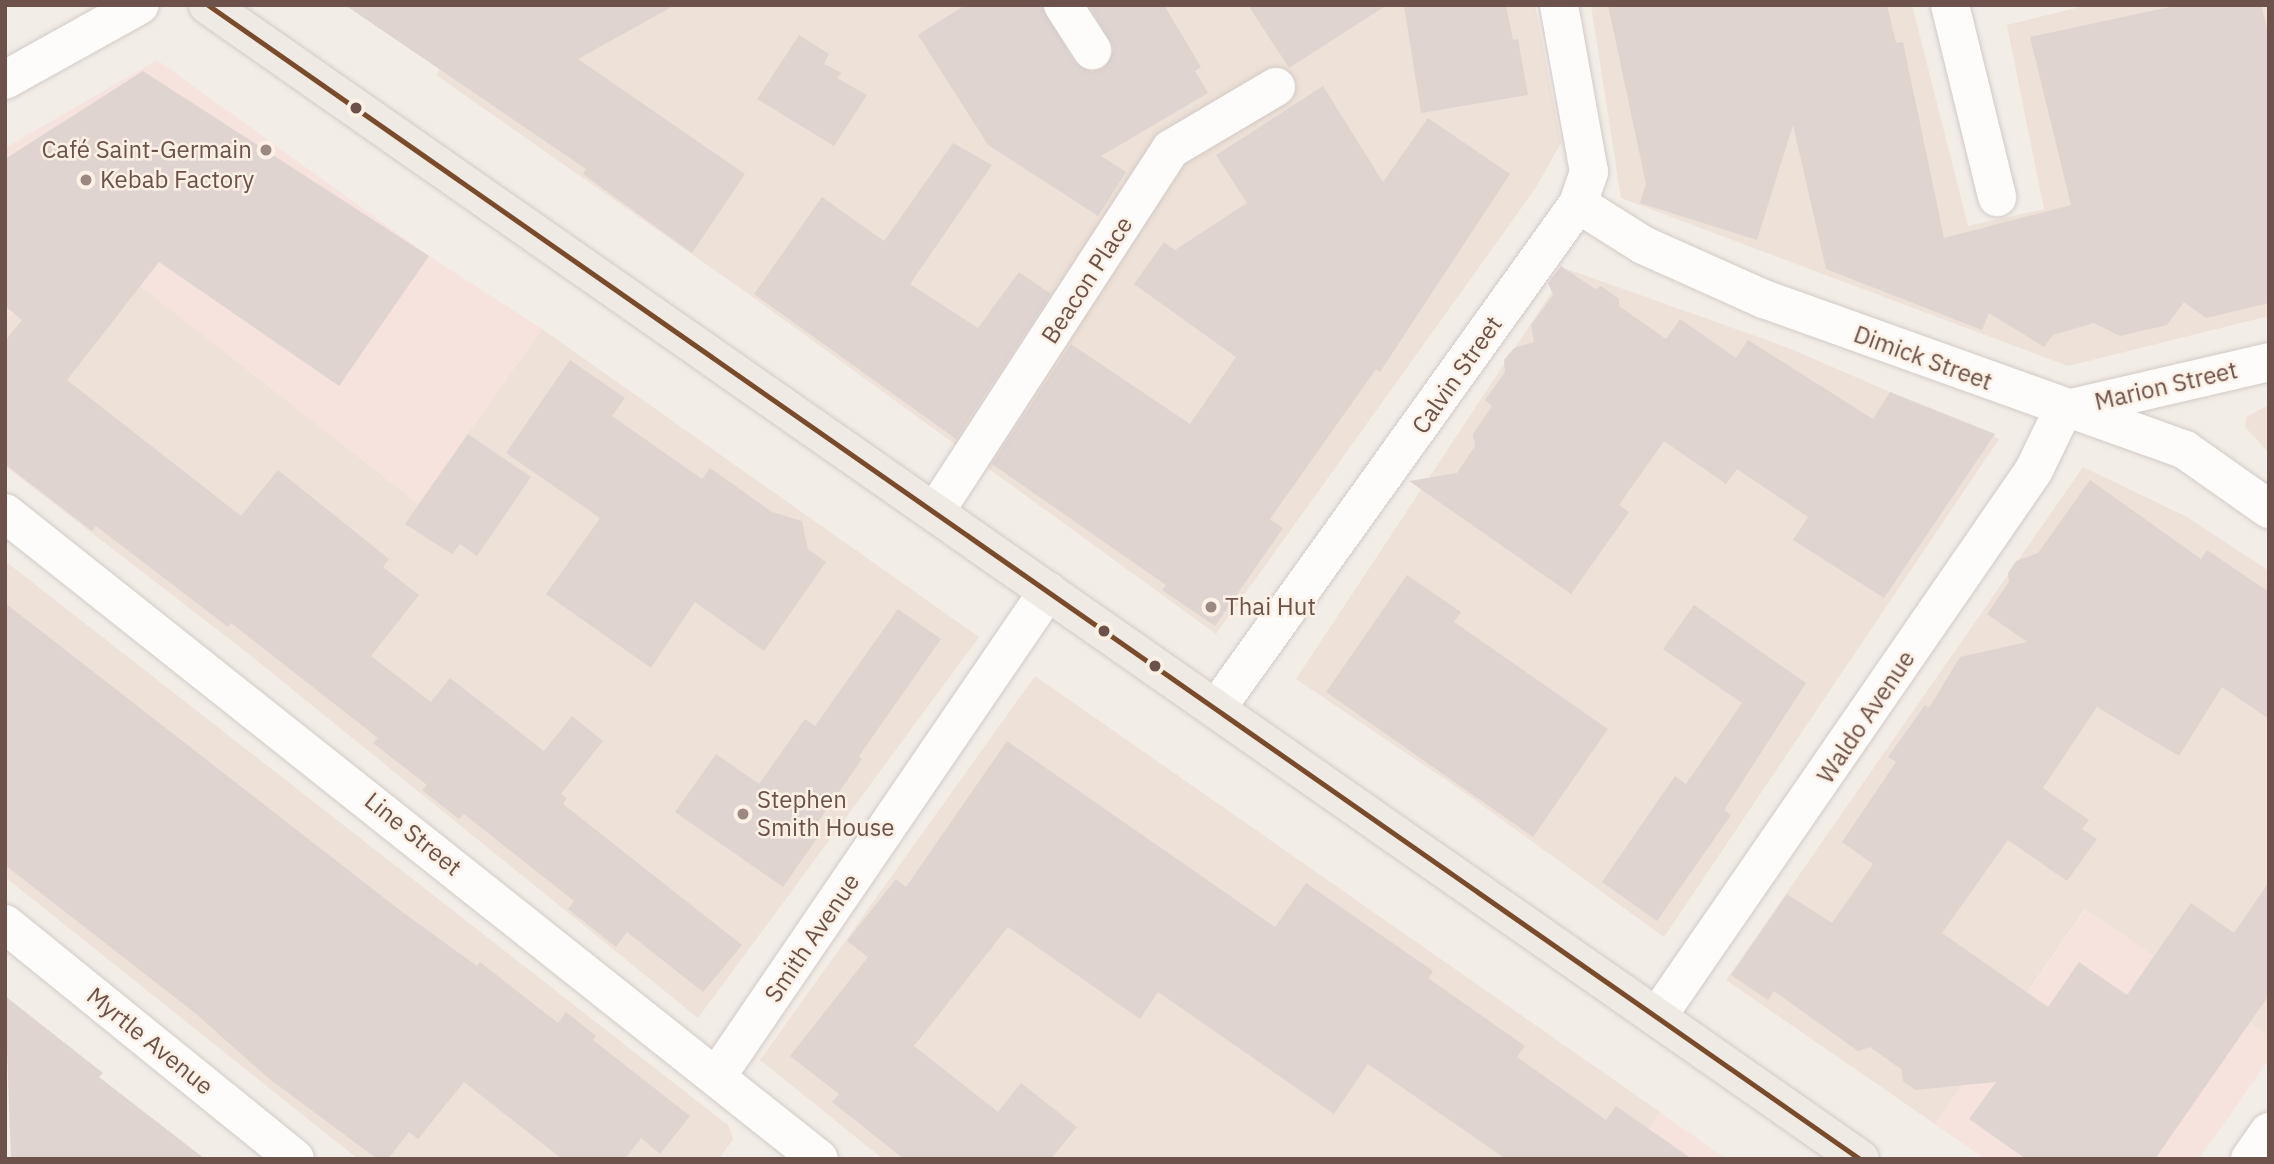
<!DOCTYPE html>
<meta charset="utf-8">
<style>
body{margin:0}
#map{position:relative;width:2274px;height:1164px;overflow:hidden;background:#f3ede7;font-family:"IBM Plex Sans",sans-serif}
div>[style]{position:absolute}
.residential>*{inset:0;background:#eee1d7}
.commercial>*{inset:0;background:#f6e3de}
.building>*{inset:0;background:#dfd4d0}
.roads{filter:drop-shadow(0 0 2px #d2cac6) drop-shadow(0 0 2px #d2cac6)}
.minor>*{height:38px;margin:-19px;padding:0 19px;transform-origin:19px;border-radius:19px;background:#fdfcfb}
.secondary>*{height:38px;margin:-19px;padding:0 19px;transform-origin:19px;border-radius:19px;background:#fdfcfb}
.primary>*{height:38px;margin:-19px;padding:0 19px;transform-origin:19px;border-radius:19px;background:#f0eae4}
.bus-1>*{height:5px;margin:-2.5px;padding:0 2.5px;transform-origin:2.5px;border-radius:2.5px;background:#7a4b2a}
.dots>*{width:19px;height:19px;translate:-50% -50%;box-sizing:border-box;border:4px solid #fdf1e6;border-radius:50%}
span{translate:-50% -50%;white-space:nowrap;text-align:center;line-height:1.15;-webkit-text-stroke:5px #fdf1e6;paint-order:stroke}
.poi-label{font-size:24px;color:#6d524b}
.right{translate:-100% -50%;text-align:right}
.left{translate:0 -50%;text-align:left}
.street-label{font-size:24px;color:#6d524b}
.frame{position:absolute;inset:0;border:7px solid #6d524b;pointer-events:none}
</style>
<div id="map">
<div class="residential">
<i style="clip-path:polygon(484px 5px,1535px 5px,1561px 143px,1535px 189px,1216px 634px,743px 290px,436px 75px)"></i>
<i style="clip-path:polygon(1591px 5px,1912px 5px,1968px 226px,2044px 209px,2007px 25px,2088px 5px,2269px 5px,2269px 316px,2068px 366px,1621px 198px)"></i>
<i style="clip-path:polygon(1567px 269px,1786px 347px,1999px 439px,1664px 937px,1461px 790px,1296px 679px)"></i>
<i style="clip-path:polygon(139px 283px,418px 503px,542px 329px,979px 637px,698px 1018px,245px 651px,5px 466px,5px 321px,12px 312px,5px 306px)"></i>
<i style="clip-path:polygon(2269px 405px,2269px 453px,2245px 427px,2246px 417px)"></i>
<i style="clip-path:polygon(2083px 467px,2187px 517px,2269px 571px,2269px 1036px,2085px 909px,1935px 1124px,1726px 980px)"></i>
<i style="clip-path:polygon(5px 561px,729px 1126px,733px 1139px,719px 1159px,358px 1159px,5px 877px)"></i>
<i style="clip-path:polygon(1035px 676px,1660px 1112px,1628px 1159px,883px 1159px,760px 1060px)"></i>
</div>
<div class="commercial">
<i style="clip-path:polygon(157px 60px,429px 256px,542px 329px,418px 504px,89px 246px,5px 321px,5px 148px)"></i>
<i style="clip-path:polygon(2086px 909px,2269px 1036px,2269px 1059px,2199px 1159px,1985px 1159px,1935px 1124px)"></i>
<i style="clip-path:polygon(1660px 1112px,1726px 1159px,1628px 1159px)"></i>
</div>
<div class="building">
<i style="clip-path:polygon(345px 5px,675px 5px,578px 59px,745px 174px,692px 253px,583px 174px,586px 169px)"></i>
<i style="clip-path:polygon(965px 5px,1041px 5px,1074px 62px,1092px 72px,1104px 68px,1114px 48px,1089px 5px,1164px 5px,1201px 67px,1195px 71px,1208px 93px,1101px 156px,1126px 172px,1098px 216px,988px 145px,918px 35px)"></i>
<i style="clip-path:polygon(1248px 5px,1387px 5px,1289px 68px)"></i>
<i style="clip-path:polygon(1404px 5px,1506px 5px,1513px 40px,1518px 39px,1528px 95px,1421px 113px)"></i>
<i style="clip-path:polygon(1608px 5px,1887px 5px,1896px 43px,1903px 42px,1944px 238px,2071px 205px,2030px 37px,2179px 5px,2261px 5px,2269px 35px,2269px 303px,2206px 318px,2184px 302px,2167px 325px,2120px 336px,2094px 323px,2053px 335px,2044px 347px,1989px 313px,1982px 330px,1826px 269px,1793px 125px,1757px 240px,1640px 203px,1646px 184px)"></i>
<i style="clip-path:polygon(799px 35px,829px 54px,824px 64px,842px 73px,837px 78px,867px 95px,834px 146px,757px 99px)"></i>
<i style="clip-path:polygon(143px 71px,429px 256px,339px 386px,159px 262px,67px 380px,241px 516px,278px 470px,389px 559px,383px 567px,419px 595px,371px 656px,431px 702px,450px 678px,544px 751px,572px 716px,603px 741px,561px 794px,567px 798px,563px 804px,742px 945px,703px 992px,627px 932px,616px 947px,568px 909px,574px 901px,464px 814px,459px 819px,422px 790px,427px 785px,373px 743px,378px 738px,231px 623px,228px 627px,96px 526px,92px 531px,5px 464px,5px 341px,22px 320px,5px 306px,5px 159px)"></i>
<i style="clip-path:polygon(1323px 86px,1383px 182px,1428px 118px,1510px 174px,1380px 372px,1376px 369px,1270px 519px,1283px 528px,1215px 626px,1162px 590px,1166px 585px,992px 464px,1071px 344px,1190px 424px,1236px 357px,1134px 284px,1164px 242px,1175px 250px,1247px 203px,1216px 155px)"></i>
<i style="clip-path:polygon(953px 143px,992px 165px,910px 284px,978px 328px,1019px 272px,1051px 294px,956px 439px,754px 294px,822px 197px,884px 241px)"></i>
<i style="clip-path:polygon(1561px 266px,1595px 289px,1601px 286px,1619px 299px,1619px 306px,1666px 339px,1680px 319px,1736px 358px,1748px 340px,1873px 419px,1890px 392px,1995px 434px,1884px 598px,1793px 540px,1808px 517px,1737px 469px,1726px 484px,1664px 441px,1619px 505px,1629px 512px,1571px 594px,1409px 481px,1457px 473px,1475px 446px,1473px 434px,1492px 406px,1485px 400px,1505px 372px,1504px 360px,1514px 348px,1534px 342px,1531px 325px,1553px 295px,1548px 283px)"></i>
<i style="clip-path:polygon(570px 360px,625px 398px,612px 416px,702px 479px,710px 468px,772px 512px,802px 521px,808px 549px,826px 562px,764px 651px,695px 602px,651px 668px,546px 594px,600px 518px,506px 453px)"></i>
<i style="clip-path:polygon(468px 434px,531px 477px,477px 556px,460px 544px,452px 554px,405px 524px)"></i>
<i style="clip-path:polygon(2090px 480px,2201px 559px,2207px 550px,2269px 592px,2269px 719px,2222px 687px,2179px 756px,2097px 707px,2043px 788px,2089px 820px,2082px 829px,2097px 839px,2067px 881px,2008px 840px,1942px 933px,2048px 1007px,2079px 962px,2127px 995px,2191px 903px,2234px 933px,2269px 882px,2269px 995px,2155px 1159px,2026px 1159px,1969px 1119px,1996px 1082px,1915px 1090px,1903px 1081px,1901px 1069px,1870px 1047px,1858px 1051px,1774px 991px,1768px 1000px,1731px 975px,1787px 894px,1832px 923px,1873px 864px,1842px 842px,1896px 762px,1888px 757px,1925px 705px,1929px 708px,1960px 657px,2027px 642px,1987px 614px,2009px 582px,2008px 573px,2016px 561px,2038px 553px)"></i>
<i style="clip-path:polygon(1407px 575px,1461px 612px,1454px 622px,1608px 729px,1533px 837px,1326px 692px)"></i>
<i style="clip-path:polygon(5px 603px,401px 911px,477px 966px,480px 962px,558px 1023px,566px 1012px,596px 1036px,593px 1040px,690px 1116px,660px 1154px,641px 1138px,625px 1159px,562px 1159px,464px 1082px,418px 1139px,409px 1132px,388px 1159px,377px 1159px,267px 1077px,195px 1013px,5px 865px)"></i>
<i style="clip-path:polygon(1694px 605px,1806px 683px,1724px 810px,1731px 815px,1657px 921px,1602px 882px,1675px 776px,1686px 784px,1742px 703px,1663px 649px)"></i>
<i style="clip-path:polygon(898px 609px,941px 639px,859px 756px,862px 759px,813px 829px,820px 834px,783px 887px,675px 812px,716px 754px,759px 784px,805px 719px,815px 726px)"></i>
<i style="clip-path:polygon(1007px 741px,1275px 927px,1306px 883px,1433px 971px,1428px 978px,1525px 1046px,1517px 1057px,1606px 1120px,1616px 1106px,1692px 1159px,1506px 1159px,1368px 1064px,1334px 1114px,1158px 992px,1140px 1019px,1008px 927px,914px 1046px,998px 1112px,1021px 1083px,1077px 1127px,1051px 1159px,904px 1159px,832px 1102px,839px 1094px,790px 1056px,868px 957px,847px 941px,896px 879px,906px 887px)"></i>
<i style="clip-path:polygon(5px 996px,103px 1073px,99px 1077px,205px 1159px,11px 1159px)"></i>
</div>
<div class="roads">
<div class="minor">
<i style="left:1063px;top:5px;width:54px;rotate:57.2deg"></i>
<i style="left:1950px;top:5px;width:198px;rotate:76.2deg"></i>
<i style="left:1578px;top:204px;width:77px;rotate:32.2deg"></i>
<i style="left:1643px;top:245px;width:133px;rotate:24.1deg"></i>
<i style="left:1764px;top:299px;width:447px;rotate:19.7deg"></i>
<i style="left:2185px;top:450px;width:103px;rotate:35.1deg"></i>
<i style="left:935px;top:512px;width:433px;rotate:-57deg"></i>
<i style="left:1171px;top:149px;width:122px;rotate:-30.6deg"></i>
<i style="left:5px;top:513px;width:1039px;rotate:38.44deg"></i>
<i style="left:1216px;top:709px;width:621px;rotate:-54.37deg"></i>
<i style="left:1578px;top:204px;width:34px;rotate:-71deg"></i>
<i style="left:1589px;top:172px;width:170px;rotate:-100.2deg"></i>
<i style="left:5px;top:924px;width:373px;rotate:39deg"></i>
<i style="left:1657px;top:1017px;width:664px;rotate:-55.42deg"></i>
<i style="left:2034px;top:470px;width:67px;rotate:-64.2deg"></i>
<i style="left:2063px;top:410px;width:212px;rotate:-13.1deg"></i>
<i style="left:717px;top:1076px;width:587px;rotate:-55.69deg"></i>
<i style="left:2250px;top:1159px;width:33px;rotate:-55deg"></i>
</div>
<div class="secondary">
<i style="left:5px;top:80px;width:154px;rotate:-29.1deg"></i>
</div>
<div class="primary">
<i style="left:208px;top:5px;width:2015px;rotate:34.94deg"></i>
</div>
</div>
<div class="bus-1">
<i style="left:208px;top:5px;width:2015px;rotate:34.94deg"></i>
</div>
<div class="dots">
<i style="left:356px;top:108px;background:#6d524b"></i>
<i style="left:266px;top:150px;background:#9c8882"></i>
<i style="left:86px;top:180px;background:#9c8882"></i>
<i style="left:1211px;top:607px;background:#9c8882"></i>
<i style="left:1104px;top:631px;background:#6d524b"></i>
<i style="left:1155px;top:666px;background:#6d524b"></i>
<i style="left:743px;top:814px;background:#9c8882"></i>
</div>
<div class="poi-label">
<span class="right" style="left:252px;top:150px">Café Saint-Germain</span>
<span class="left" style="left:100px;top:180px">Kebab Factory</span>
<span class="left" style="left:1225px;top:607px">Thai Hut</span>
<span class="left" style="left:757px;top:814px">Stephen<br>Smith House</span>
</div>
<div class="street-label">
<span style="left:1087px;top:280px;rotate:-57deg">Beacon Place</span>
<span style="left:1923px;top:358px;rotate:20deg">Dimick Street</span>
<span style="left:1457px;top:375px;rotate:-55deg">Calvin Street</span>
<span style="left:2166px;top:386px;rotate:-13deg">Marion Street</span>
<span style="left:1866px;top:717px;rotate:-56deg">Waldo Avenue</span>
<span style="left:413px;top:834px;rotate:39deg">Line Street</span>
<span style="left:812px;top:938px;rotate:-56deg">Smith Avenue</span>
<span style="left:150px;top:1041px;rotate:39deg">Myrtle Avenue</span>
</div>
<div class="frame"></div>
</div>
